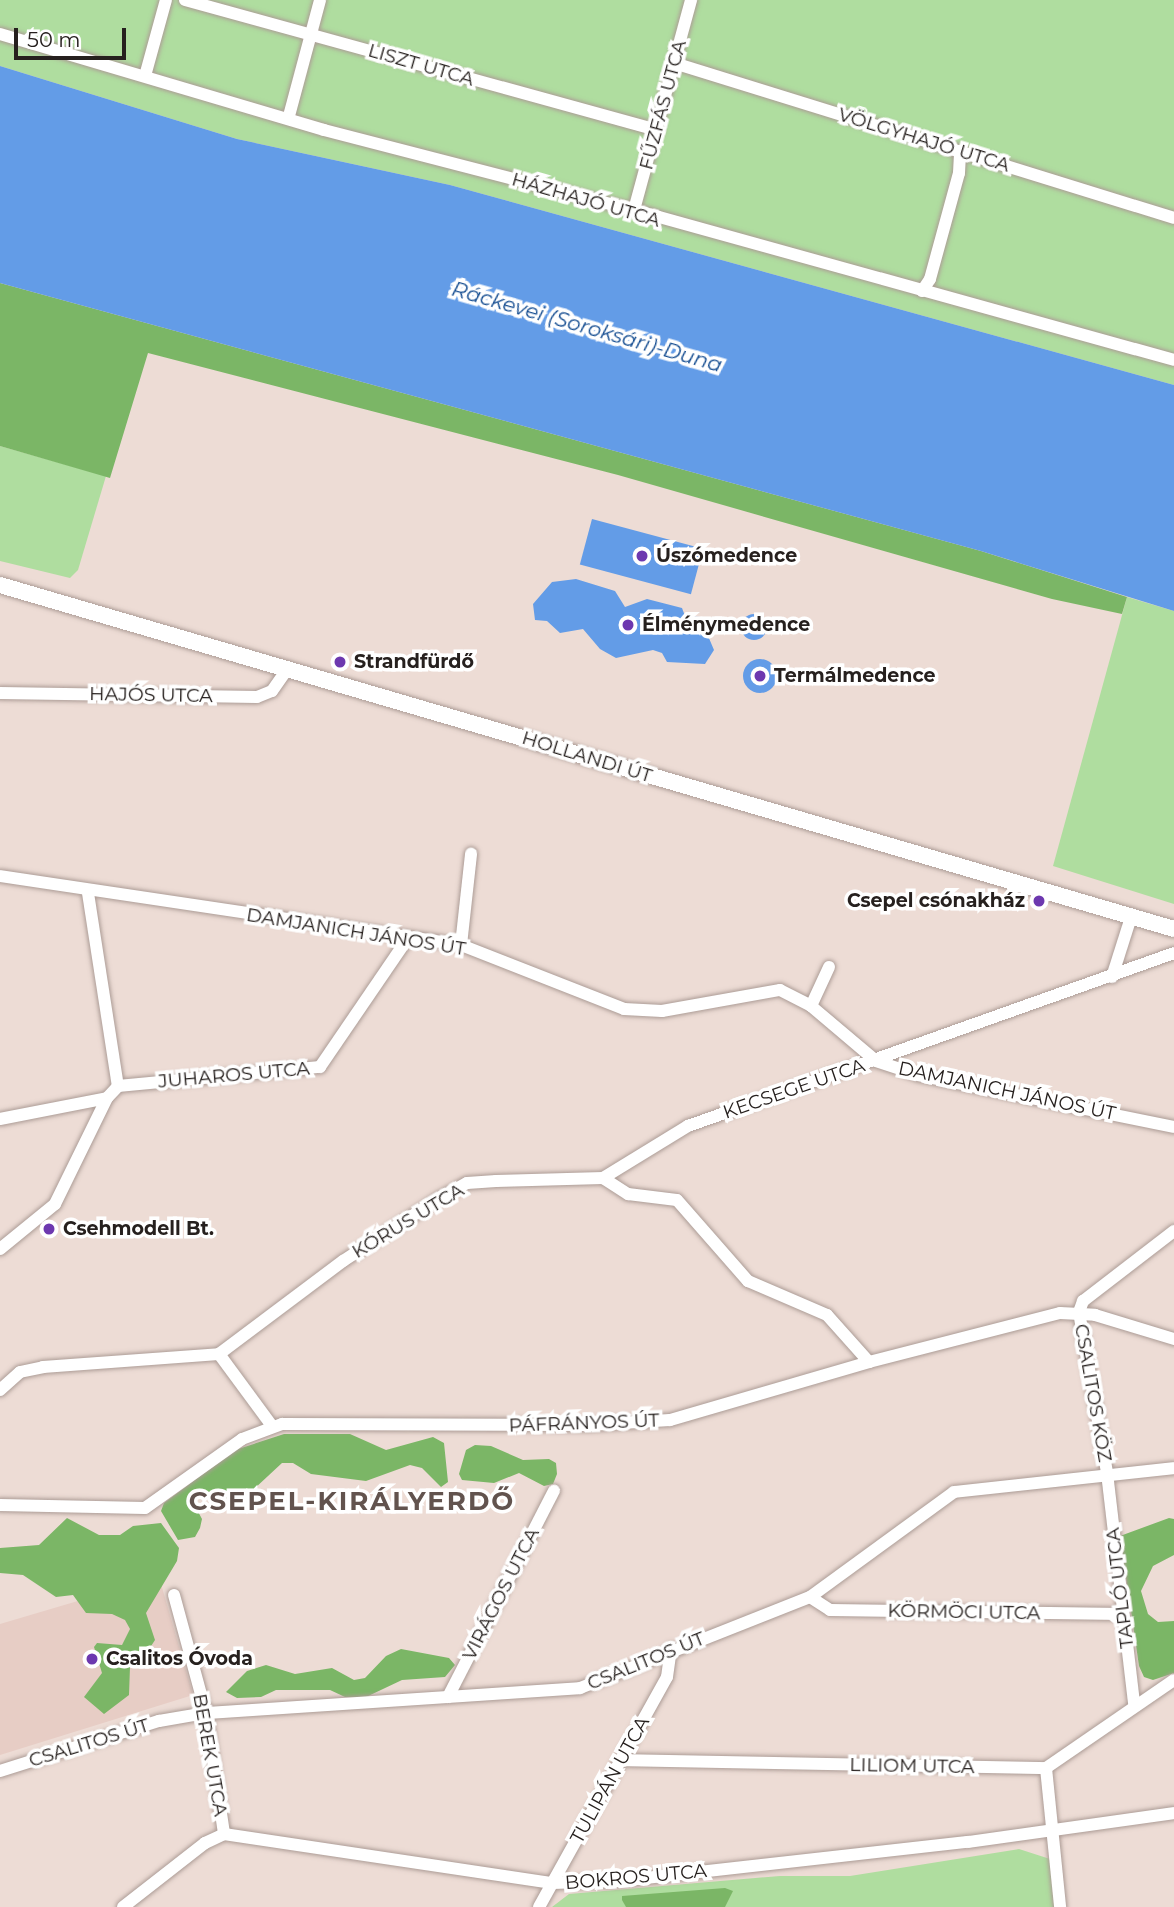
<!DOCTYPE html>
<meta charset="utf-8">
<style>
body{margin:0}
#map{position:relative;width:1174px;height:1907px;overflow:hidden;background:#eddcd5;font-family:Montserrat,sans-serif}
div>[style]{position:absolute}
.built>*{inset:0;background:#e7cdc5}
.green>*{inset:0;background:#afdd9f}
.forest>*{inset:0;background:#7bb666}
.water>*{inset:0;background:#639ce7;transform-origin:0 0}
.round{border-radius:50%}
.roads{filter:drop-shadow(0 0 2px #ac9c96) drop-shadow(0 0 2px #ac9c96)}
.minor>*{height:12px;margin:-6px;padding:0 6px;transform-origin:6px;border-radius:6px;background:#fff}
.tertiary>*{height:16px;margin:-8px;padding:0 8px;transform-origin:8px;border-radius:8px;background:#fff}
.dots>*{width:19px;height:19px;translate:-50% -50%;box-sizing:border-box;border:4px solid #fff;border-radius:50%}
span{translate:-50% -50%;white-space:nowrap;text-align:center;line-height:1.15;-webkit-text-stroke:7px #fff;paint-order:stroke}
.street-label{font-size:19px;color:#26201e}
.poi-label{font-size:19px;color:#26201e;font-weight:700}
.left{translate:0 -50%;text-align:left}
.right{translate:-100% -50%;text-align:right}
.water-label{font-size:21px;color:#154d91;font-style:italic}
.district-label{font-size:26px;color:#62534e;font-weight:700;letter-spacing:2px}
.scale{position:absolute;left:14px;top:28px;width:112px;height:32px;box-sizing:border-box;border:4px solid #26201e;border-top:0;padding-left:9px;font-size:21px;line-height:24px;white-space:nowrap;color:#26201e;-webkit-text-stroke:5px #fff;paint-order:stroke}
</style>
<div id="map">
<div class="built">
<i style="clip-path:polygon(159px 1577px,193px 1695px,0 1755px,0 1624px)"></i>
</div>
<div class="green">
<i style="clip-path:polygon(0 0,1174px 0,1174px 385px,450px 185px,237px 139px,0 66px)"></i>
<i style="clip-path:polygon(0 446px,106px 476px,78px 570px,70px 578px,0 561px)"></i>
<i style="clip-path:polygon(1127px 597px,1174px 611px,1174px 904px,1053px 866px)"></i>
<i style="clip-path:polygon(1019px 1849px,1050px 1859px,1055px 1907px,552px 1907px,569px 1894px,780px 1876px,850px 1876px)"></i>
</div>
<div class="forest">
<i style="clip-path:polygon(0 283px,981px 551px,1127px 597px,1122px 614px,1052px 599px,618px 475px,148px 353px,110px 478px,0 446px)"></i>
<i style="clip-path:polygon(284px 1434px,350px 1434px,386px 1450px,433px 1437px,444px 1443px,448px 1482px,441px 1487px,422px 1468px,410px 1465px,366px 1481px,311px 1474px,293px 1463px,282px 1463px,242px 1500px,205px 1495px,197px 1499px,194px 1504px,202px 1519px,200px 1528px,195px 1537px,178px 1540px,161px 1511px,164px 1503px,235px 1450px)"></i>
<i style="clip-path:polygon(475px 1445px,491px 1446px,523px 1460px,549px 1459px,556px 1463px,557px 1474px,553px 1484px,544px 1486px,519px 1473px,494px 1483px,462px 1480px,459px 1474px,466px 1450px)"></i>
<i style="clip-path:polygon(67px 1518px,99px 1535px,120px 1535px,133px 1526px,161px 1523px,179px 1548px,177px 1561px,146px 1613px,155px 1640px,142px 1660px,130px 1667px,129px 1695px,104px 1714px,84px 1697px,102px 1673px,94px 1647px,97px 1643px,122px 1645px,130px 1629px,125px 1620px,112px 1614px,86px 1613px,73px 1595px,56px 1597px,23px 1575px,0 1573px,0 1548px,39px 1545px)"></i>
<i style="clip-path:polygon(1169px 1518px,1174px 1519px,1174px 1555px,1153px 1566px,1141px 1591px,1148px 1614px,1158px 1622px,1174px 1621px,1174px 1673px,1153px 1680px,1144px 1677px,1139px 1666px,1120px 1536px)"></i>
<i style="clip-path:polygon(401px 1649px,449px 1658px,455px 1665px,445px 1677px,402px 1680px,364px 1698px,345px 1697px,330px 1690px,276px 1690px,261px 1697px,237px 1698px,226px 1692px,247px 1671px,266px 1665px,295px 1674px,332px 1668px,354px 1680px,365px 1678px,386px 1656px)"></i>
<i style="clip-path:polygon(725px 1888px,733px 1891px,725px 1907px,626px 1907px,622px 1900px,622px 1896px)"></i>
</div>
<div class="water">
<i style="clip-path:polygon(0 66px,237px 139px,450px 185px,1174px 385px,1174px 611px,981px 551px,0 283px)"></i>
<i style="left:592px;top:519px;width:115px;height:47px;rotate:15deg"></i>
<i style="clip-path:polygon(576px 579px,615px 591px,625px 607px,647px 599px,682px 608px,685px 616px,700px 617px,714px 650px,705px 664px,667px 662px,662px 653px,653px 650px,616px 658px,600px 649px,583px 629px,560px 633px,547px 621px,535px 620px,533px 604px,552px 582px)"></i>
<i class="round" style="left:741px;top:614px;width:26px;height:26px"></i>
<i class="round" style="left:743px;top:659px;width:34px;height:34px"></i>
</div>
<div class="roads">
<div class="minor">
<i style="left:185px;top:0;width:490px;rotate:15.4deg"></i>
<i style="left:0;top:34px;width:338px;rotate:16.5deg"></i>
<i style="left:324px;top:130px;width:320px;rotate:14.5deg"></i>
<i style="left:634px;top:210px;width:560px;rotate:15.52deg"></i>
<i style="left:674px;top:63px;width:523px;rotate:17.22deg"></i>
<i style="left:145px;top:76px;width:79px;rotate:-74.6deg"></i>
<i style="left:289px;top:116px;width:120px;rotate:-75deg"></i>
<i style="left:634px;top:210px;width:218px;rotate:-74.8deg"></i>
<i style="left:922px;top:291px;width:14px;rotate:-56deg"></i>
<i style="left:930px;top:279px;width:110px;rotate:-74.7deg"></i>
<i style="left:959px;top:173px;width:22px;rotate:-87deg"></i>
<i style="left:0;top:693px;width:257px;rotate:0.9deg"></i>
<i style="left:257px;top:697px;width:16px;rotate:-22deg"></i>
<i style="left:272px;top:691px;width:28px;rotate:-55deg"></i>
<i style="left:0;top:876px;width:466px;rotate:8.5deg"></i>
<i style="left:461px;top:945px;width:175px;rotate:21.4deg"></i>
<i style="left:624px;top:1009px;width:38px;rotate:3deg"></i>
<i style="left:662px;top:1011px;width:120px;rotate:-10.1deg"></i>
<i style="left:780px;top:990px;width:35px;rotate:27deg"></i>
<i style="left:811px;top:1006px;width:85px;rotate:40.2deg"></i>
<i style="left:876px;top:1061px;width:44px;rotate:18.4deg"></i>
<i style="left:918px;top:1075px;width:261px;rotate:11.5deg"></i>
<i style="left:88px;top:893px;width:195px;rotate:81.2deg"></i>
<i style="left:461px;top:945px;width:92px;rotate:-83.7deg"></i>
<i style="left:1112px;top:977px;width:63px;rotate:-72.4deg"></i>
<i style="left:811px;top:1006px;width:43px;rotate:-65.2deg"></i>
<i style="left:0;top:1119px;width:109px;rotate:-11.1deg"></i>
<i style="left:107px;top:1098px;width:16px;rotate:-47deg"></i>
<i style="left:118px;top:1086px;width:203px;rotate:-5.4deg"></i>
<i style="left:320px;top:1067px;width:156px;rotate:-55.7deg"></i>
<i style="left:603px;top:1178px;width:100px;rotate:-31.5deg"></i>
<i style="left:688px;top:1126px;width:516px;rotate:-19.59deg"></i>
<i style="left:0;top:1249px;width:71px;rotate:-39.3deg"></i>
<i style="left:55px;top:1204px;width:118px;rotate:-63.9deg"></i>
<i style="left:1079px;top:1312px;width:163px;rotate:80.1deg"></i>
<i style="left:1107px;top:1473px;width:232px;rotate:83.3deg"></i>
<i style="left:1079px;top:1312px;width:12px;rotate:-70deg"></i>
<i style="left:1083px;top:1301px;width:115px;rotate:-37.6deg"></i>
<i style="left:219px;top:1354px;width:89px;rotate:53.6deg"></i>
<i style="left:0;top:1390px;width:27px;rotate:-42deg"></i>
<i style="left:20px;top:1372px;width:24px;rotate:-12deg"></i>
<i style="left:43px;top:1367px;width:176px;rotate:-4.2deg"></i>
<i style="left:219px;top:1354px;width:155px;rotate:-36.9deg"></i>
<i style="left:343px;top:1261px;width:113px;rotate:-33.1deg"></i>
<i style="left:438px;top:1199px;width:33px;rotate:-29deg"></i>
<i style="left:467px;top:1183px;width:29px;rotate:-4deg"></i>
<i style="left:496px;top:1181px;width:107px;rotate:-1.6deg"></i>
<i style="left:603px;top:1178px;width:30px;rotate:33deg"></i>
<i style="left:628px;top:1194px;width:49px;rotate:7deg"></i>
<i style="left:677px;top:1200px;width:108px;rotate:48.8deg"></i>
<i style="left:748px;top:1281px;width:86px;rotate:23.3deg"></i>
<i style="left:827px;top:1315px;width:63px;rotate:48.2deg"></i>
<i style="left:0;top:1505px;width:145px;rotate:1.2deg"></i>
<i style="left:145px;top:1508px;width:119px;rotate:-35.4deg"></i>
<i style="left:242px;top:1439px;width:43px;rotate:-20.6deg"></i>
<i style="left:282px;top:1424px;width:307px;rotate:0.2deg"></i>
<i style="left:589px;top:1425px;width:81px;rotate:-3.5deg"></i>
<i style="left:670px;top:1420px;width:207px;rotate:-16.2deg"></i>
<i style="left:869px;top:1362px;width:197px;rotate:-14.4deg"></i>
<i style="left:1060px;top:1313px;width:35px;rotate:3deg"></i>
<i style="left:1095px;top:1315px;width:83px;rotate:16.9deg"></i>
<i style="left:174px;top:1595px;width:122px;rotate:74.8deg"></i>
<i style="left:206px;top:1713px;width:122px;rotate:81.5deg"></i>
<i style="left:810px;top:1597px;width:24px;rotate:33deg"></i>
<i style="left:830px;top:1610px;width:292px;rotate:0.8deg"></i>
<i style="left:448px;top:1697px;width:232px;rotate:-62.8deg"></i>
<i style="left:622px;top:1760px;width:424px;rotate:1.1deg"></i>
<i style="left:1046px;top:1768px;width:155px;rotate:-34.5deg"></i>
<i style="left:1046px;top:1768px;width:140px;rotate:84.2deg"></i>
<i style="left:0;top:1771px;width:167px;rotate:-17.5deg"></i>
<i style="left:159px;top:1721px;width:48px;rotate:-9.7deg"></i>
<i style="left:206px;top:1713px;width:375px;rotate:-3.8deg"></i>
<i style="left:580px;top:1688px;width:247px;rotate:-21.6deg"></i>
<i style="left:810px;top:1597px;width:178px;rotate:-36.1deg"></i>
<i style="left:954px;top:1492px;width:221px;rotate:-6.2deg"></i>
<i style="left:123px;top:1907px;width:104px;rotate:-38deg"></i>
<i style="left:205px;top:1843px;width:21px;rotate:-25deg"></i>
<i style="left:224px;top:1834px;width:332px;rotate:8.5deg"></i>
<i style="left:552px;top:1883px;width:66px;rotate:-1.7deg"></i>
<i style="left:618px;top:1881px;width:352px;rotate:-6.4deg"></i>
<i style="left:968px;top:1842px;width:208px;rotate:-8deg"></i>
<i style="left:539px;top:1907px;width:263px;rotate:-60.9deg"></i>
<i style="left:667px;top:1677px;width:28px;rotate:-82deg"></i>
</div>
<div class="tertiary">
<i style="left:0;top:585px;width:1223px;rotate:16.33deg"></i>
</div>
</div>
<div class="dots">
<i style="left:642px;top:556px;background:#6d38af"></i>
<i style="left:628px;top:625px;background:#6d38af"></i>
<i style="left:340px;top:662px;background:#6d38af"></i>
<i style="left:760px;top:676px;background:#6d38af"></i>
<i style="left:1039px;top:901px;background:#6d38af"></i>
<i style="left:49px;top:1229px;background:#6d38af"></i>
<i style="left:92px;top:1659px;background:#6d38af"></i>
</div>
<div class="street-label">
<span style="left:421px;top:65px;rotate:16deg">LISZT UTCA</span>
<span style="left:663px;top:105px;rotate:-75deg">FŰZFÁS UTCA</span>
<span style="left:924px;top:140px;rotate:17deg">VÖLGYHAJÓ UTCA</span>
<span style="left:586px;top:200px;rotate:16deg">HÁZHAJÓ UTCA</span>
<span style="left:151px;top:695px;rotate:1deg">HAJÓS UTCA</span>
<span style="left:587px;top:757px;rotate:17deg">HOLLANDI ÚT</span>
<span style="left:356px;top:932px;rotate:9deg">DAMJANICH JÁNOS ÚT</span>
<span style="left:234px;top:1075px;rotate:-5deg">JUHAROS UTCA</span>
<span style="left:794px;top:1089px;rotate:-19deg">KECSEGE UTCA</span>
<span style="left:1007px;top:1091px;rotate:12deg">DAMJANICH JÁNOS ÚT</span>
<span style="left:408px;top:1221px;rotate:-31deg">KÓRUS UTCA</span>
<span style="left:1093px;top:1393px;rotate:80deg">CSALITOS KÖZ</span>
<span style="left:584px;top:1423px;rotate:-2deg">PÁFRÁNYOS ÚT</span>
<span style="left:1120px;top:1588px;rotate:-97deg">TAPLÓ UTCA</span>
<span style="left:501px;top:1594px;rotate:-63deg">VIRÁGOS UTCA</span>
<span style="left:964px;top:1612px;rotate:1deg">KÖRMÖCI UTCA</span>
<span style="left:646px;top:1661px;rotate:-22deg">CSALITOS ÚT</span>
<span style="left:89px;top:1743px;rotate:-17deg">CSALITOS ÚT</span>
<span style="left:210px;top:1755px;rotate:80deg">BEREK UTCA</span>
<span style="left:912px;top:1766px;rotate:1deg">LILIOM UTCA</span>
<span style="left:610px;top:1780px;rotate:-61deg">TULIPÁN UTCA</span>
<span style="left:636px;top:1877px;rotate:-5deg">BOKROS UTCA</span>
</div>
<div class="poi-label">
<span class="left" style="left:656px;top:556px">Úszómedence</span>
<span class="left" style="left:642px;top:625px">Élménymedence</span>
<span class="left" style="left:354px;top:662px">Strandfürdő</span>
<span class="left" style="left:774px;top:676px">Termálmedence</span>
<span class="right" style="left:1025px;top:901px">Csepel csónakház</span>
<span class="left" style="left:63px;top:1229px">Csehmodell Bt.</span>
<span class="left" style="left:106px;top:1659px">Csalitos Óvoda</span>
</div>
<div class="water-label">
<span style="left:587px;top:327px;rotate:16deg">Ráckevei (Soroksári)-Duna</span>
</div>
<div class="district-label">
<span style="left:352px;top:1502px">CSEPEL-KIRÁLYERDŐ</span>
</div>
<div class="scale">50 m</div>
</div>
